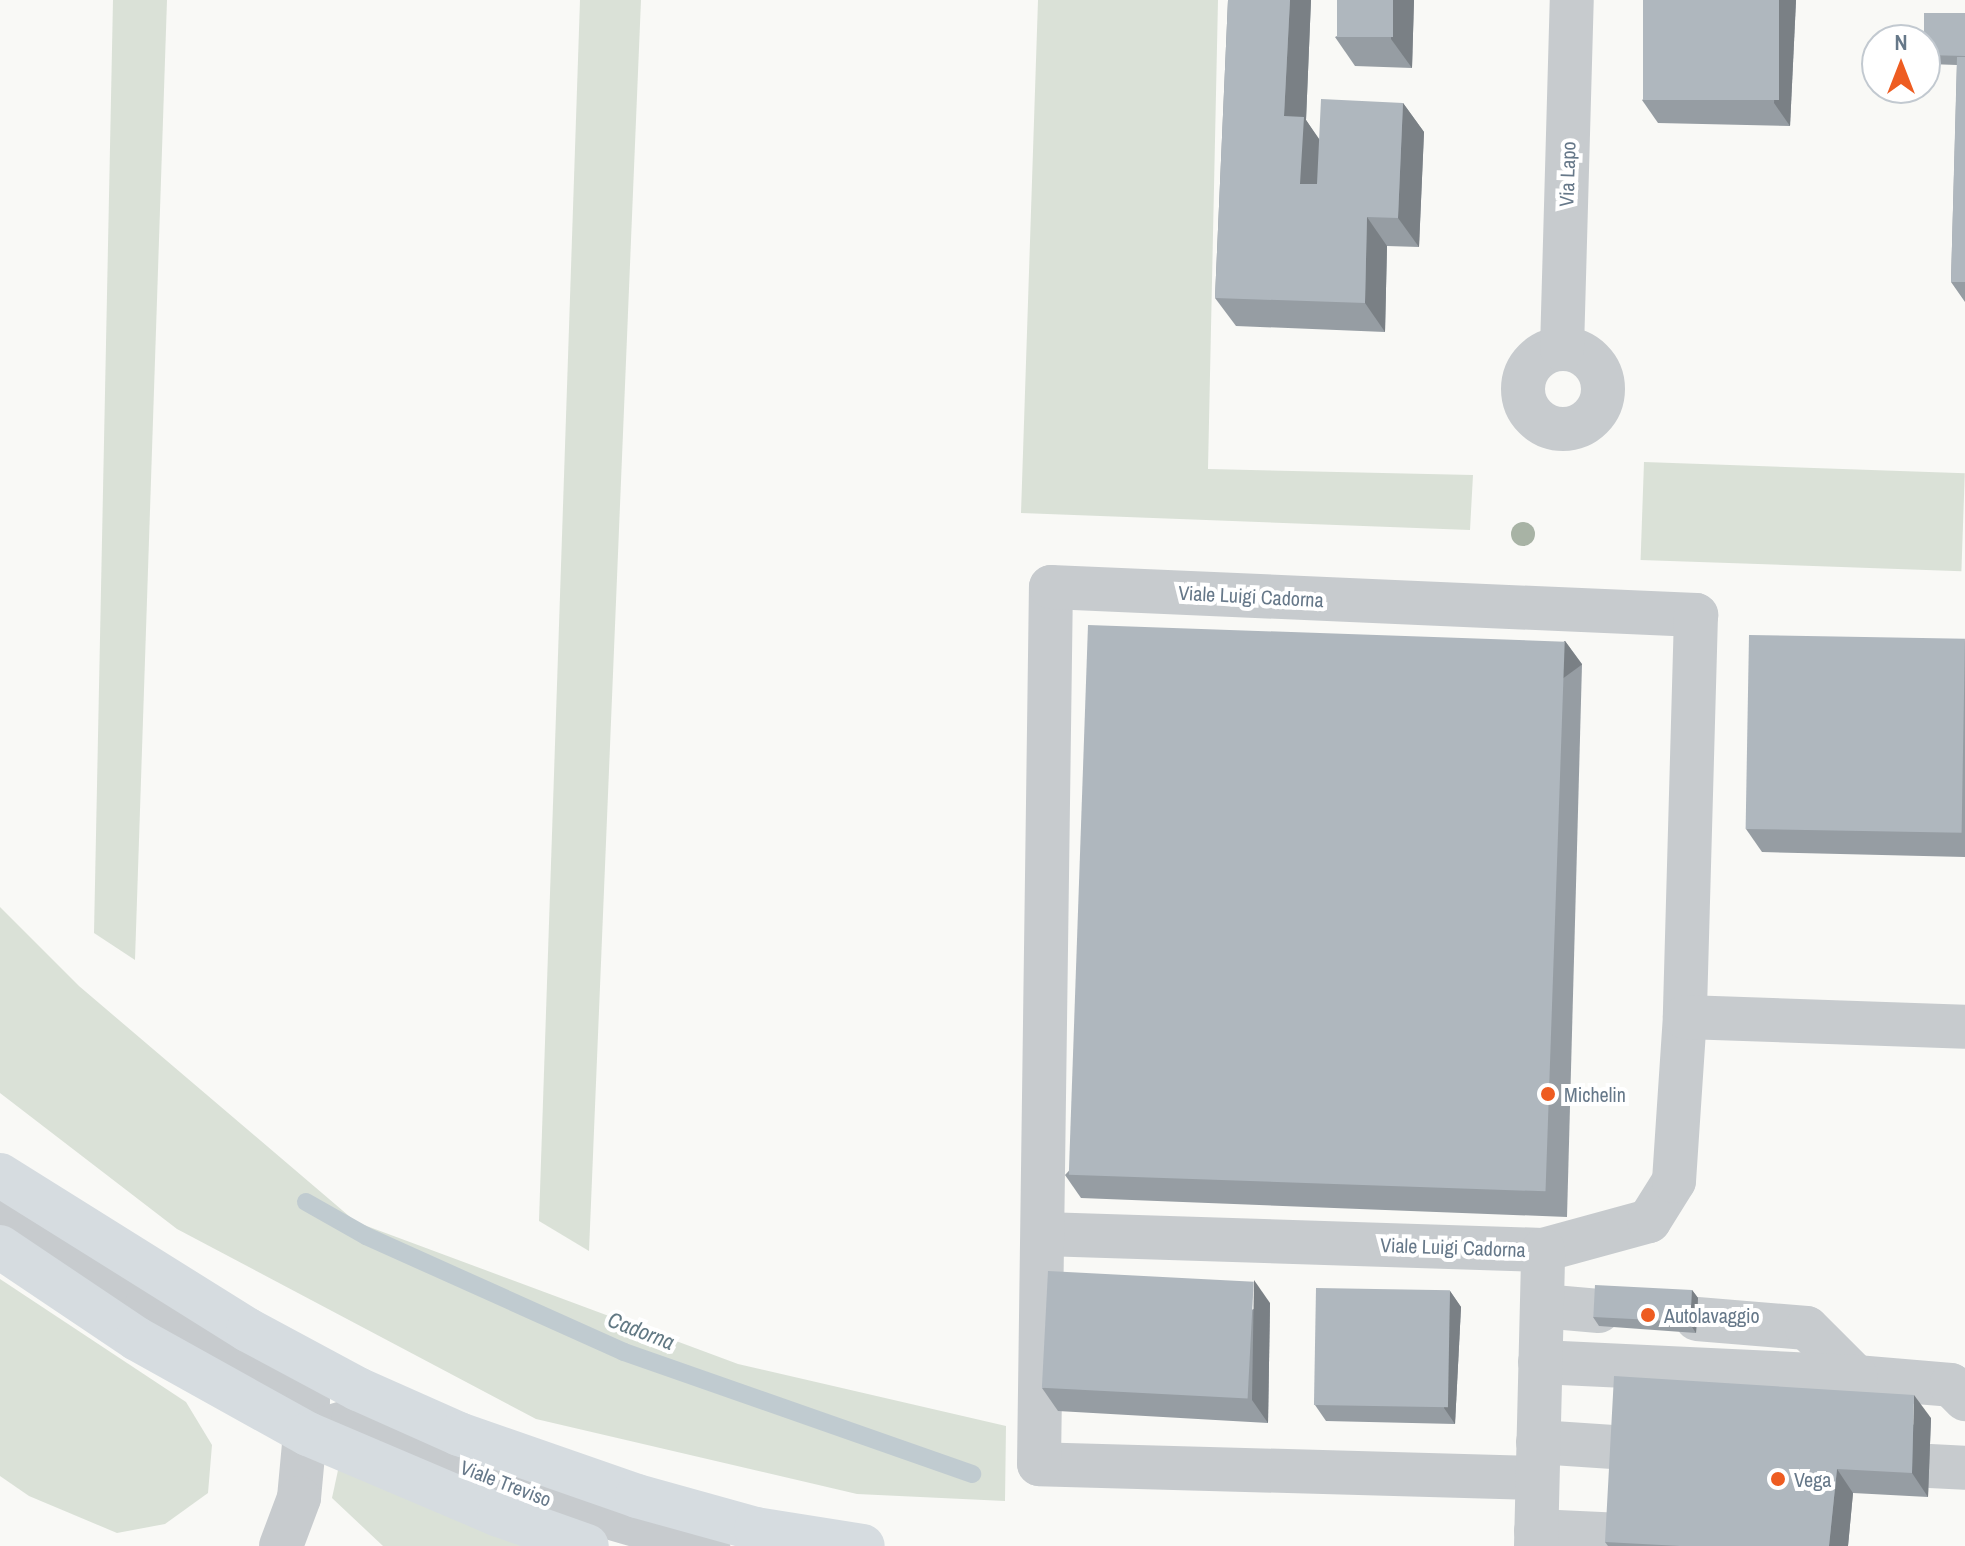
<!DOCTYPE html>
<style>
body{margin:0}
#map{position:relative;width:1965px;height:1546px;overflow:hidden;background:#f9f9f6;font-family:"Archivo Narrow",sans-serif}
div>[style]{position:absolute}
.green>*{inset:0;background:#dae1d7;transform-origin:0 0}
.stream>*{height:18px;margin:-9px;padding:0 9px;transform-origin:9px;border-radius:9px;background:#c0cbd0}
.minor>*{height:44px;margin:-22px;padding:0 22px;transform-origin:22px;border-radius:22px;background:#c7cbce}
.minor>.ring{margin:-22px;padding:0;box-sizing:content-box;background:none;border:44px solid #c7cbce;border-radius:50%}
.major>*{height:44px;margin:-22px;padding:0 22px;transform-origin:22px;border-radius:22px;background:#d6dce0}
.trees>*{width:24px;height:24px;margin:-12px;border-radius:50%;background:#a8b3a5}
.wall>*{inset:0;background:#969da3}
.shaded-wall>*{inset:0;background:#7a8085;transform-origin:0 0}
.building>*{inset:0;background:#afb7be;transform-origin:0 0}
.dots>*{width:22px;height:22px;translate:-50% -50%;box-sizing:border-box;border:4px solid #fff;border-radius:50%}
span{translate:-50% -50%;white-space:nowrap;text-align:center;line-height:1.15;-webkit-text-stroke:8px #fff;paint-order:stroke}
.street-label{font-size:20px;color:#667889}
.poi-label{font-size:20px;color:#667889}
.left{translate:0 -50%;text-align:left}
.water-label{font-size:22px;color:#627984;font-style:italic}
.north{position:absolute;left:1861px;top:24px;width:80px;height:80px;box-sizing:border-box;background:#fff;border:2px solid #c2c9d0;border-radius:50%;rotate:0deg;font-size:22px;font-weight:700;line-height:32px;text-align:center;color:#667889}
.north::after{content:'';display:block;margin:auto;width:28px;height:36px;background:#ee5c21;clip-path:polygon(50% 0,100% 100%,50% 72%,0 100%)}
</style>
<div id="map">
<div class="green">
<i style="clip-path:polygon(113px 0,167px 0,135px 960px,94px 933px)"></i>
<i style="clip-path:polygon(580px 0,641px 0,589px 1251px,539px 1221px)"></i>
<i style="clip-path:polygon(1038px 0,1218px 0,1208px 469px,1473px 475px,1470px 530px,1021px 513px)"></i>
<i style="left:1644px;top:462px;width:321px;height:98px;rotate:2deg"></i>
<i style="clip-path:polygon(0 907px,79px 986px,356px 1222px,738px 1364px,1006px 1426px,1005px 1501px,857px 1494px,536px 1419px,177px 1229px,0 1093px)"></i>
<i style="clip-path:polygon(0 1279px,186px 1402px,212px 1445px,208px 1493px,165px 1524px,117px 1533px,29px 1496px,0 1476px)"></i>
<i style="clip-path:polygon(340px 1461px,542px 1546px,383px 1546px,332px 1498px)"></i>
</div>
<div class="stream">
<i style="left:306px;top:1202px;width:69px;rotate:29.5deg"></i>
<i style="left:366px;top:1236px;width:283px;rotate:24.2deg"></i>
<i style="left:624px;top:1352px;width:369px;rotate:19.3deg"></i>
</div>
<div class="minor">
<i class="ring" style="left:1523px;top:349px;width:36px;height:36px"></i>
<i style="left:1562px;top:349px;width:349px;rotate:-88.4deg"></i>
<i style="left:0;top:1208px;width:176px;rotate:34.1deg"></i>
<i style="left:146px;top:1307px;width:187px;rotate:30.1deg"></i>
<i style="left:308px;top:1401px;width:97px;rotate:95.3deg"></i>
<i style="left:299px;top:1498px;width:51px;rotate:110.6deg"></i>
<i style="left:1043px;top:1234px;width:500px;rotate:1.83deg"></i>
<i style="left:1543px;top:1250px;width:110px;rotate:-15.3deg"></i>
<i style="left:1649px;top:1221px;width:47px;rotate:-58deg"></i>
<i style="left:1674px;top:1181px;width:164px;rotate:-86.2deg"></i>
<i style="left:1542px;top:1306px;width:57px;rotate:5deg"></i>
<i style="left:1697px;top:1319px;width:110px;rotate:4.7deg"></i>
<i style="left:1807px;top:1328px;width:69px;rotate:45deg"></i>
<i style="left:1856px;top:1377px;width:95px;rotate:4.8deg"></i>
<i style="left:1951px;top:1385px;width:20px;rotate:45deg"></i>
<i style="left:1540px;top:1362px;width:316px;rotate:2.7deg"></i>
<i style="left:308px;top:1434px;width:47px;rotate:-17.3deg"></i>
<i style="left:353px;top:1420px;width:209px;rotate:22.3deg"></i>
<i style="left:546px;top:1499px;width:169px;rotate:16.2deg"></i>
<i style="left:1538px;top:1442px;width:90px;rotate:3.8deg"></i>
<i style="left:1930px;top:1466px;width:35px;rotate:3deg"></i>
<i style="left:1535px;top:1478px;width:496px;rotate:-178.4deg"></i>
<i style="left:1039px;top:1464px;width:877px;rotate:-89.22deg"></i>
<i style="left:1051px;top:587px;width:646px;rotate:2.49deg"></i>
<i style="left:1696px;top:615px;width:402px;rotate:91.6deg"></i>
<i style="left:1685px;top:1017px;width:280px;rotate:2deg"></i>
<i style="left:1536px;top:1531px;width:86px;rotate:2.7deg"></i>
<i style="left:1536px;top:1546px;width:296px;rotate:-88.6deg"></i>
</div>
<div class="major">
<i style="left:0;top:1175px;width:292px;rotate:32deg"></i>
<i style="left:248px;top:1330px;width:125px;rotate:28.2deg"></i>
<i style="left:358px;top:1389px;width:111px;rotate:24deg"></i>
<i style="left:459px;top:1434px;width:188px;rotate:19.2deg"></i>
<i style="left:637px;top:1496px;width:123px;rotate:15.5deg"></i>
<i style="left:756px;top:1529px;width:108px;rotate:9deg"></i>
<i style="left:0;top:1247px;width:165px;rotate:33.9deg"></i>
<i style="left:137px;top:1339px;width:196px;rotate:29.1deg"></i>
<i style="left:308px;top:1434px;width:207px;rotate:23deg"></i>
<i style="left:499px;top:1515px;width:93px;rotate:19.4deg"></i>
</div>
<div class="trees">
<i style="left:1523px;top:534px"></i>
</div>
<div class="wall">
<i style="clip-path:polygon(1228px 0,1311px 0,1306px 120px,1319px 140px,1403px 103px,1424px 132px,1419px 247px,1387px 246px,1385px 332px,1236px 326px,1215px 298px)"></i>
<i style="clip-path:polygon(1414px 0,1412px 68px,1355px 66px,1335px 37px)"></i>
<i style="clip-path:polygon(1796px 0,1790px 126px,1658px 123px,1642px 100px)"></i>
<i style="clip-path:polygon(1965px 13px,1965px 302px,1951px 282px,1957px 65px,1929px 64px,1925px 58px,1925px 40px)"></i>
<i style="clip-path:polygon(1965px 640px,1965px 857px,1762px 852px,1746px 829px)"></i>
<i style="clip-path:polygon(1565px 641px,1582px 664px,1567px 1217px,1081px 1198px,1065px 1175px)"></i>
<i style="clip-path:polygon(1692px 1290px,1698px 1298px,1696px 1333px,1599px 1326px,1593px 1317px)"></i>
<i style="clip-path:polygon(1450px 1291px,1461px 1307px,1455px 1424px,1326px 1421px,1315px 1405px)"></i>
<i style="clip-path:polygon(1270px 1303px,1268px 1423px,1058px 1411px,1042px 1388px)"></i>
<i style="clip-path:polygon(1931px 1418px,1928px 1497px,1853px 1493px,1848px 1546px,1608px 1546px,1605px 1542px)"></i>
</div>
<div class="shaded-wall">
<i style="clip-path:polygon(1290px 0,1311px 0,1306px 120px,1324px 146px,1320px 212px,1300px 184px,1284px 116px)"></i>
<i style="clip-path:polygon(1393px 0,1414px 0,1412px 68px,1391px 39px)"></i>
<i style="clip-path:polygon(1779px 0,1796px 0,1790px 126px,1774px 103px)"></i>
<i style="clip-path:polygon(1403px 103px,1424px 132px,1419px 247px,1398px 218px)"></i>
<i style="clip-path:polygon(1367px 217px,1387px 246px,1385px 332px,1365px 303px)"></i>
<i style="left:1565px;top:641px;width:29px;height:553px;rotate:54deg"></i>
<i style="clip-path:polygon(1254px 1280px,1270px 1303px,1268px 1423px,1252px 1400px)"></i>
<i style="clip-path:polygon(1692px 1290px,1698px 1298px,1696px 1333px,1690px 1324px)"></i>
<i style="clip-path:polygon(1450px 1291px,1461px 1307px,1455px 1424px,1444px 1408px)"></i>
<i style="clip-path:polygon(1914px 1395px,1931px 1418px,1928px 1497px,1912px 1473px)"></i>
<i style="clip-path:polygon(1837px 1469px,1853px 1493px,1848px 1546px,1829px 1546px)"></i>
</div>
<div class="building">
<i style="clip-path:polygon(1228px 0,1290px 0,1284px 116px,1304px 117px,1300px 184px,1317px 184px,1321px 99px,1403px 103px,1398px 218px,1367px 217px,1365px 303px,1215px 298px)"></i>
<i style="left:1337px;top:0;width:56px;height:37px"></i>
<i style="left:1643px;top:0;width:136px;height:100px"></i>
<i style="clip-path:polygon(1924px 13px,1965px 13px,1965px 56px,1925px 55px,1925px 40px,1924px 40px)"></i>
<i style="clip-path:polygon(1957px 57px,1965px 57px,1965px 282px,1951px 282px)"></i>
<i style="left:1088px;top:625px;width:477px;height:550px;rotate:2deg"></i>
<i style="left:1749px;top:635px;width:216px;height:194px;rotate:1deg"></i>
<i style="left:1048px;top:1271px;width:206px;height:117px;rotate:3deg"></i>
<i style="left:1595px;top:1285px;width:97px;height:32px;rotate:3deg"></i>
<i style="left:1316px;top:1288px;width:134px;height:117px;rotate:1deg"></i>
<i style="clip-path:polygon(1614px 1376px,1914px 1395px,1912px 1473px,1837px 1469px,1829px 1546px,1680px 1546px,1605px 1542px)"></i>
</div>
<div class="dots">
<i style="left:1548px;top:1094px;background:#ee5c21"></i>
<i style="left:1648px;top:1315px;background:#ee5c21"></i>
<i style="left:1778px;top:1479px;background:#ee5c21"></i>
</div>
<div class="street-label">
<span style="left:1567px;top:174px;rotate:-88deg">Via Lapo</span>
<span style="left:1251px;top:596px;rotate:3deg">Viale Luigi Cadorna</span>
<span style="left:1453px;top:1247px;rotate:2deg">Viale Luigi Cadorna</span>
<span style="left:506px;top:1483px;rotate:21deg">Viale Treviso</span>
</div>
<div class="poi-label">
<span class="left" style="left:1564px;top:1094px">Michelin</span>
<span class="left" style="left:1664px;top:1315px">Autolavaggio</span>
<span class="left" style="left:1794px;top:1479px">Vega</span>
</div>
<div class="water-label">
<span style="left:641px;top:1331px;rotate:21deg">Cadorna</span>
</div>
<div class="north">N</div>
</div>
